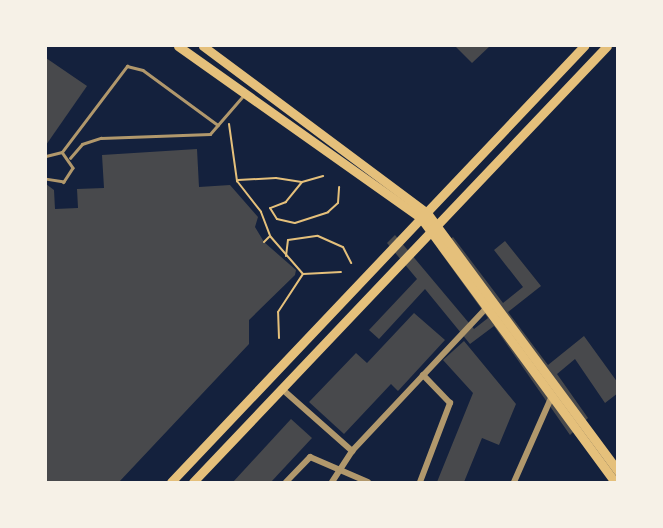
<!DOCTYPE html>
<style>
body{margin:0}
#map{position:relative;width:663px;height:528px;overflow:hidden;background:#14213d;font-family:Raleway,sans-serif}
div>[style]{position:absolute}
.building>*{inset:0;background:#48494c}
.path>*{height:2px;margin:-1px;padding:0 1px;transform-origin:1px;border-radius:1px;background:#e5c07b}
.service>*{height:2.5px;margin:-1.25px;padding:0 1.25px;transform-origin:1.25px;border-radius:1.25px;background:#b1986c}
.minor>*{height:6px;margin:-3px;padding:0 3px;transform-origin:3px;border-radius:3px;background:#b1986c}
.secondary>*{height:9px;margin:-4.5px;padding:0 4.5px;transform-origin:4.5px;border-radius:4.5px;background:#e5c07b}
span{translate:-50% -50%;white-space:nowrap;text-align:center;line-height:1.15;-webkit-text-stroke:7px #f6f1e7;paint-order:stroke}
.frame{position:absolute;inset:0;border:47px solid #f6f1e7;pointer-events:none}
</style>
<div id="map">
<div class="building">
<i style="clip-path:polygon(455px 46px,490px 46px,472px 63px)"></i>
<i style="clip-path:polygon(46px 58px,87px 86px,46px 145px)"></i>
<i style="clip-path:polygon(197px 149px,199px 187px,230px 185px,258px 217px,255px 227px,264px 242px,296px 270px,295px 275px,249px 320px,249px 344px,119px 482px,46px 482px,46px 184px,54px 190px,55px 209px,78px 208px,77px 189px,104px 188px,102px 155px)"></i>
<i style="clip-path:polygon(395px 235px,474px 329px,488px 318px,438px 249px,453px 237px,503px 303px,523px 287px,494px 250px,505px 241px,541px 286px,508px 312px,548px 365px,584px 336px,618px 383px,618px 393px,605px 403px,575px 359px,557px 374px,588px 418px,570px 435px,494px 326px,470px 344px,425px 289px,379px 339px,369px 330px,417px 279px,387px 243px)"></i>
<i style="clip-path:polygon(414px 313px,445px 340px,398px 391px,391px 384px,344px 434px,309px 402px,356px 353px,367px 363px)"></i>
<i style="clip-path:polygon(464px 341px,516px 404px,499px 445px,482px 438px,464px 482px,437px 482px,473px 393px,443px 360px)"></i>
<i style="clip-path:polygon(291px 419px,312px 438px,271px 482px,233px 482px)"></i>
</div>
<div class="path">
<i style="left:229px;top:124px;width:58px;rotate:82deg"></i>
<i style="left:237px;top:181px;width:39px;rotate:52deg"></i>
<i style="left:261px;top:212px;width:26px;rotate:69deg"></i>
<i style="left:270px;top:236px;width:50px;rotate:49deg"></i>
<i style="left:303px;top:274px;width:38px;rotate:-3deg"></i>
<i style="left:238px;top:180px;width:38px;rotate:-3deg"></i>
<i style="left:276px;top:178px;width:26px;rotate:9deg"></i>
<i style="left:302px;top:182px;width:22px;rotate:-16deg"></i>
<i style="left:302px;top:182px;width:26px;rotate:129deg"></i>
<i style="left:286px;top:202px;width:17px;rotate:159deg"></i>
<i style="left:270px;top:208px;width:13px;rotate:58deg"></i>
<i style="left:277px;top:219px;width:18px;rotate:13deg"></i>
<i style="left:295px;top:223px;width:35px;rotate:-18deg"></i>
<i style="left:328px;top:212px;width:13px;rotate:-42deg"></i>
<i style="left:338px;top:203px;width:16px;rotate:-86deg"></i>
<i style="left:264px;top:242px;width:7px;rotate:-45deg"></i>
<i style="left:286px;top:256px;width:16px;rotate:-83deg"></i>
<i style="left:288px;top:240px;width:30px;rotate:-8deg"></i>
<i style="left:318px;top:236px;width:27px;rotate:24deg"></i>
<i style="left:343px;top:247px;width:18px;rotate:63deg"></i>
<i style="left:279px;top:338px;width:26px;rotate:-92deg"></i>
<i style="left:278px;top:312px;width:45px;rotate:-56.7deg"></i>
</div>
<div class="service">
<i style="left:62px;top:152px;width:108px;rotate:-52.9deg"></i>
<i style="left:127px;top:66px;width:16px;rotate:14deg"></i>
<i style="left:143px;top:70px;width:93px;rotate:36.3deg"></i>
<i style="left:46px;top:156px;width:16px;rotate:-14deg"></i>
<i style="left:62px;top:152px;width:19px;rotate:55deg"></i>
<i style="left:73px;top:168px;width:17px;rotate:123deg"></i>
<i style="left:64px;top:182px;width:18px;rotate:-171deg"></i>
<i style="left:70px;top:158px;width:18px;rotate:-49deg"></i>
<i style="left:82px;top:144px;width:20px;rotate:-18deg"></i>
<i style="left:101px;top:138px;width:109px;rotate:-2.1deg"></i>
<i style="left:210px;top:134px;width:50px;rotate:-49deg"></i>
</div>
<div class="minor">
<i style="left:282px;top:389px;width:94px;rotate:41.5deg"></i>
<i style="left:286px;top:482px;width:35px;rotate:-46deg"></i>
<i style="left:310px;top:457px;width:63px;rotate:23.3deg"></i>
<i style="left:332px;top:482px;width:37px;rotate:-57deg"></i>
<i style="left:352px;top:451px;width:199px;rotate:-46.8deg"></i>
<i style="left:420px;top:482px;width:85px;rotate:-69.2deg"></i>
<i style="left:450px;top:403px;width:39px;rotate:-134deg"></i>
<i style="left:514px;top:482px;width:94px;rotate:-66.2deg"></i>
</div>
<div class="secondary">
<i style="left:178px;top:46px;width:298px;rotate:35.3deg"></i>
<i style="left:421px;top:218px;width:328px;rotate:53.7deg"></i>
<i style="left:203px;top:46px;width:279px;rotate:36.7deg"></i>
<i style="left:427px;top:213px;width:321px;rotate:53.5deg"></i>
<i style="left:171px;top:482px;width:601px;rotate:-46.55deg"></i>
<i style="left:193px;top:482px;width:601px;rotate:-46.48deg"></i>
</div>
<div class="frame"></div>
</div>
